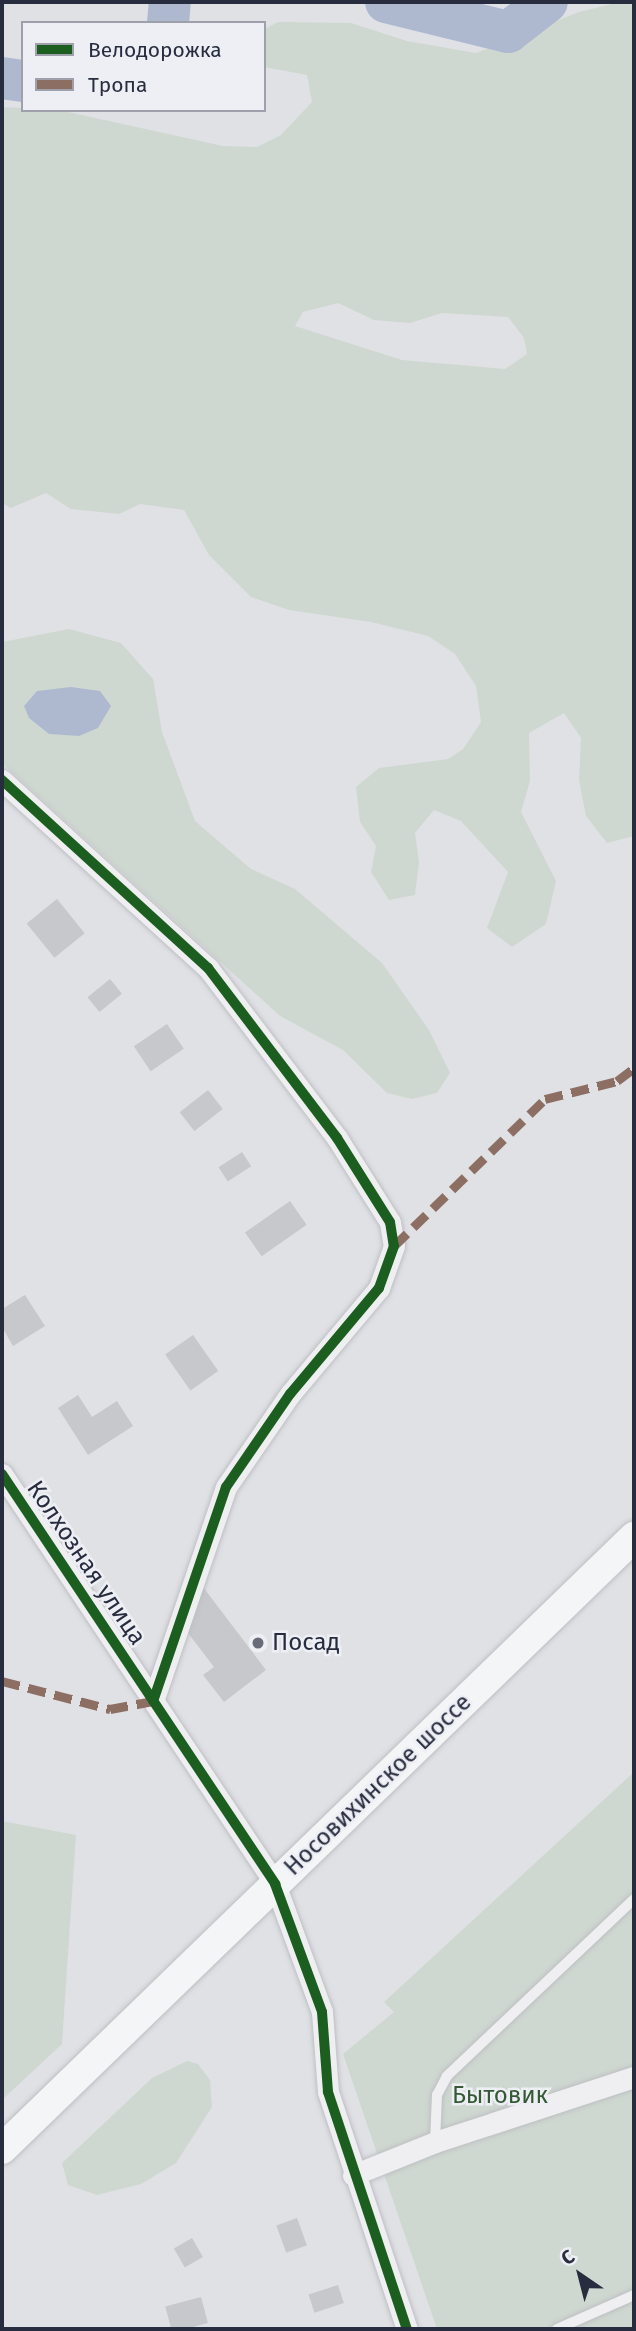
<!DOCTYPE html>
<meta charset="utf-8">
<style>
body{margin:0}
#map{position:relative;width:636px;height:2331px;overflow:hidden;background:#e0e1e5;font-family:"Fira Sans",sans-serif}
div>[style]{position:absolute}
.green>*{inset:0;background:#cfd8d0}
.water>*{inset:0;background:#aeb9d0}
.river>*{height:42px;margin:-21px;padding:0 21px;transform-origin:21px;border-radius:21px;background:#aeb9d0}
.building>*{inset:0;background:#c6c8cc;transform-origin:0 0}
.roads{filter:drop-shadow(0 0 2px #bebfc3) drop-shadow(0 0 2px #bebfc3)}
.lane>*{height:10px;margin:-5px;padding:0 5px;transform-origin:5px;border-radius:5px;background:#efeff2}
.street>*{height:21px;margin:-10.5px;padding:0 10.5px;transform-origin:10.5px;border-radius:10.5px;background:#efeff2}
.secondary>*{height:30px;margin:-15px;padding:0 15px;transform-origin:15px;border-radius:15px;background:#f4f5f6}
.quiet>*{height:9px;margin-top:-4.5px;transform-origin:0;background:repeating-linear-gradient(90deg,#8d6e63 0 18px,transparent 0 27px)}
.cycleway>*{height:10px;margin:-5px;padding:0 5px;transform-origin:5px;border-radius:5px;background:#1b5e20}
.dots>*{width:19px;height:19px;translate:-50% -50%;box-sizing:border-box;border:4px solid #edeff5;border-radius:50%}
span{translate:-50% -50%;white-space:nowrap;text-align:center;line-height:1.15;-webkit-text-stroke:5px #edeff5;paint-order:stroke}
.street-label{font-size:24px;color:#272c3e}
.poi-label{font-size:24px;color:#272c3e}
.left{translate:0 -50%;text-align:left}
.park-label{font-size:24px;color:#365935}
.frame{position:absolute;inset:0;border:4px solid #272c3e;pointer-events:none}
.legend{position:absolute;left:21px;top:21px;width:245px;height:91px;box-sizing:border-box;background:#edeff5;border:2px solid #9ea1ac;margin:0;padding:9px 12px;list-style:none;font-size:21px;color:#272c3e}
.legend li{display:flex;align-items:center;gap:14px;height:35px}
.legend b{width:35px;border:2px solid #9ea1ac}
.north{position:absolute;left:545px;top:2240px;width:70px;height:70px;-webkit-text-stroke:5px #edeff5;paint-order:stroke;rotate:325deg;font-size:19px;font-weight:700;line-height:28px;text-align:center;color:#272c3e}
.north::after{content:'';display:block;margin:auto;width:24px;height:32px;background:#272c3e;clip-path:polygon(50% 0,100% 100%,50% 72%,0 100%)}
</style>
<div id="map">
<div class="green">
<i style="clip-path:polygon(evenodd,620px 2px,634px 2px,634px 836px,607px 843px,586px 816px,579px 780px,581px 738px,564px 713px,529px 733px,530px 781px,521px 812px,556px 881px,546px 924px,512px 947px,487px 928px,508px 872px,461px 821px,434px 810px,415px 833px,419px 862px,415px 895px,389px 900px,371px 872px,376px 846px,360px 822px,356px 787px,379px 768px,448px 759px,463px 749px,481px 722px,476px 686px,455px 654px,428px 636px,371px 622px,289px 610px,251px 597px,209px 555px,184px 510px,140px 504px,119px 514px,71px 509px,46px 493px,11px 508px,2px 503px,2px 107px,59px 110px,223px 146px,257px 147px,281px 135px,312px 102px,307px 75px,264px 67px,264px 29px,278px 22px,351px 23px,407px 41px,476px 53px,579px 12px,620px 2px,338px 303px,374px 320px,410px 323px,442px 313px,508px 317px,524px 338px,527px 354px,505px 369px,402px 360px,295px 326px,303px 312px,338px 303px)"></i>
<i style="clip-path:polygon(69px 629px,121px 643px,153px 679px,162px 732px,195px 821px,251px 869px,295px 889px,382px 963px,429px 1030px,450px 1073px,437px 1093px,412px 1099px,387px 1093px,343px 1050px,280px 1016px,2px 763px,2px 642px)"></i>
<i style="clip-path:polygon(634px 1772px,634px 2329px,437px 2329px,343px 2054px,394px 2012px,384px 2002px)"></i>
<i style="clip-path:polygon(2px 1821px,76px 1835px,62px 2044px,2px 2100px)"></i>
<i style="clip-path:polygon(187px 2061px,198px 2064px,210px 2080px,212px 2107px,176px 2163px,141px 2184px,97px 2195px,68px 2185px,62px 2163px,152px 2078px)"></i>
</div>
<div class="water">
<i style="clip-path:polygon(71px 687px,100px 691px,111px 706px,98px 728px,79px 736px,49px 734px,29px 718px,24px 706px,37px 691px)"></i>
</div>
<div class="river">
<i style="left:386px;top:2px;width:126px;rotate:13.8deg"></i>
<i style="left:508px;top:32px;width:49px;rotate:-37.6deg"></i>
<i style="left:168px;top:23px;width:21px;rotate:-85deg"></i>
<i style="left:2px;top:78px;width:21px;rotate:8deg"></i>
</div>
<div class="building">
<i style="left:57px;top:899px;width:44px;height:39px;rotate:51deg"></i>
<i style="left:110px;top:979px;width:19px;height:29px;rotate:51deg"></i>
<i style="left:167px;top:1024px;width:30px;height:40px;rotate:56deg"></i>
<i style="left:208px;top:1090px;width:24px;height:36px;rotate:52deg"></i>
<i style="left:242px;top:1152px;width:17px;height:28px;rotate:57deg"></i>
<i style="left:290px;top:1201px;width:29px;height:55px;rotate:55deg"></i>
<i style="clip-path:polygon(25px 1295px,45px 1326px,13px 1346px,2px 1327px,2px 1309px)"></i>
<i style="left:193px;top:1335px;width:44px;height:34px;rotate:55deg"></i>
<i style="clip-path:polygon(78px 1395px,92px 1417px,117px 1401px,133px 1426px,88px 1455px,58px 1408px)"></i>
<i style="clip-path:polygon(200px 1583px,266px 1670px,224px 1702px,203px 1675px,214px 1667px,188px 1633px)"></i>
<i style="left:297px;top:2218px;width:29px;height:22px;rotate:70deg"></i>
<i style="left:192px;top:2238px;width:22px;height:21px;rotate:60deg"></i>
<i style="left:338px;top:2285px;width:19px;height:31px;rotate:72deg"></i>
<i style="left:201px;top:2297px;width:27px;height:37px;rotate:75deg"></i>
</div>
<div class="roads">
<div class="lane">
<i style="left:435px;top:2142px;width:47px;rotate:-87.6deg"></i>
<i style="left:437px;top:2095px;width:21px;rotate:-62deg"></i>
<i style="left:447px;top:2076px;width:257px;rotate:-43.4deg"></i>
<i style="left:557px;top:2329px;width:84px;rotate:-23.8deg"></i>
</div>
<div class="street">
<i style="left:2px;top:780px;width:279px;rotate:42.4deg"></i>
<i style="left:208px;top:968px;width:213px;rotate:52.8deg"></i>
<i style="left:337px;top:1138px;width:99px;rotate:57.8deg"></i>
<i style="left:390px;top:1222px;width:24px;rotate:81deg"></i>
<i style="left:394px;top:1246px;width:45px;rotate:109.7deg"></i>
<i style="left:379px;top:1288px;width:138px;rotate:130deg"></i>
<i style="left:290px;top:1394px;width:113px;rotate:124.5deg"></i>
<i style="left:226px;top:1487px;width:226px;rotate:108.8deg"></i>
<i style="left:2px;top:1474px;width:493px;rotate:56.3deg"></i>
<i style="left:275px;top:1884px;width:136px;rotate:69.8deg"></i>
<i style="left:322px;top:2012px;width:80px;rotate:85.7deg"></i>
<i style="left:328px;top:2092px;width:250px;rotate:71.6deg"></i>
<i style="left:353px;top:2175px;width:88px;rotate:-21.9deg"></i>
<i style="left:435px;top:2142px;width:209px;rotate:-18.1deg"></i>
</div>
<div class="secondary">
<i style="left:2px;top:2149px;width:880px;rotate:-44.08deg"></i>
</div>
</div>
<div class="quiet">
<i style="left:394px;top:1246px;width:211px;rotate:-44.2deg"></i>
<i style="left:545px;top:1099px;width:74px;rotate:-14deg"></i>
<i style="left:617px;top:1081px;width:21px;rotate:-37deg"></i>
<i style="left:2px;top:1681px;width:112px;rotate:14.5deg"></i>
<i style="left:110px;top:1709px;width:44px;rotate:-10.5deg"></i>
</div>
<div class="cycleway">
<i style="left:2px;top:780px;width:279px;rotate:42.4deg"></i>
<i style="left:208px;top:968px;width:213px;rotate:52.8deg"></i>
<i style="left:337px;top:1138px;width:99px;rotate:57.8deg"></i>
<i style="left:390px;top:1222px;width:24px;rotate:81deg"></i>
<i style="left:394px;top:1246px;width:45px;rotate:109.7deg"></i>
<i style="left:379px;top:1288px;width:138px;rotate:130deg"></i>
<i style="left:290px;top:1394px;width:113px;rotate:124.5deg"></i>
<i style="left:226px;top:1487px;width:226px;rotate:108.8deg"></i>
<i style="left:2px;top:1474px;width:493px;rotate:56.3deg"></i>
<i style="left:275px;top:1884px;width:136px;rotate:69.8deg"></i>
<i style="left:322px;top:2012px;width:80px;rotate:85.7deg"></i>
<i style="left:328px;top:2092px;width:250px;rotate:71.6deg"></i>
</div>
<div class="dots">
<i style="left:258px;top:1643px;background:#686b78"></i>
</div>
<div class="street-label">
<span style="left:86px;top:1563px;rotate:56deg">Колхозная улица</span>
<span style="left:378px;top:1785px;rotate:-44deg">Носовихинское шоссе</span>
</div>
<div class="poi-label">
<span class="left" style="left:272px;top:1643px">Посад</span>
</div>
<div class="park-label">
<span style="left:500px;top:2096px">Бытовик</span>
</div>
<div class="frame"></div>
<ul class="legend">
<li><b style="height:9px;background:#1b5e20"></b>Велодорожка</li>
<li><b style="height:9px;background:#8d6e63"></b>Тропа</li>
</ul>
<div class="north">С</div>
</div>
